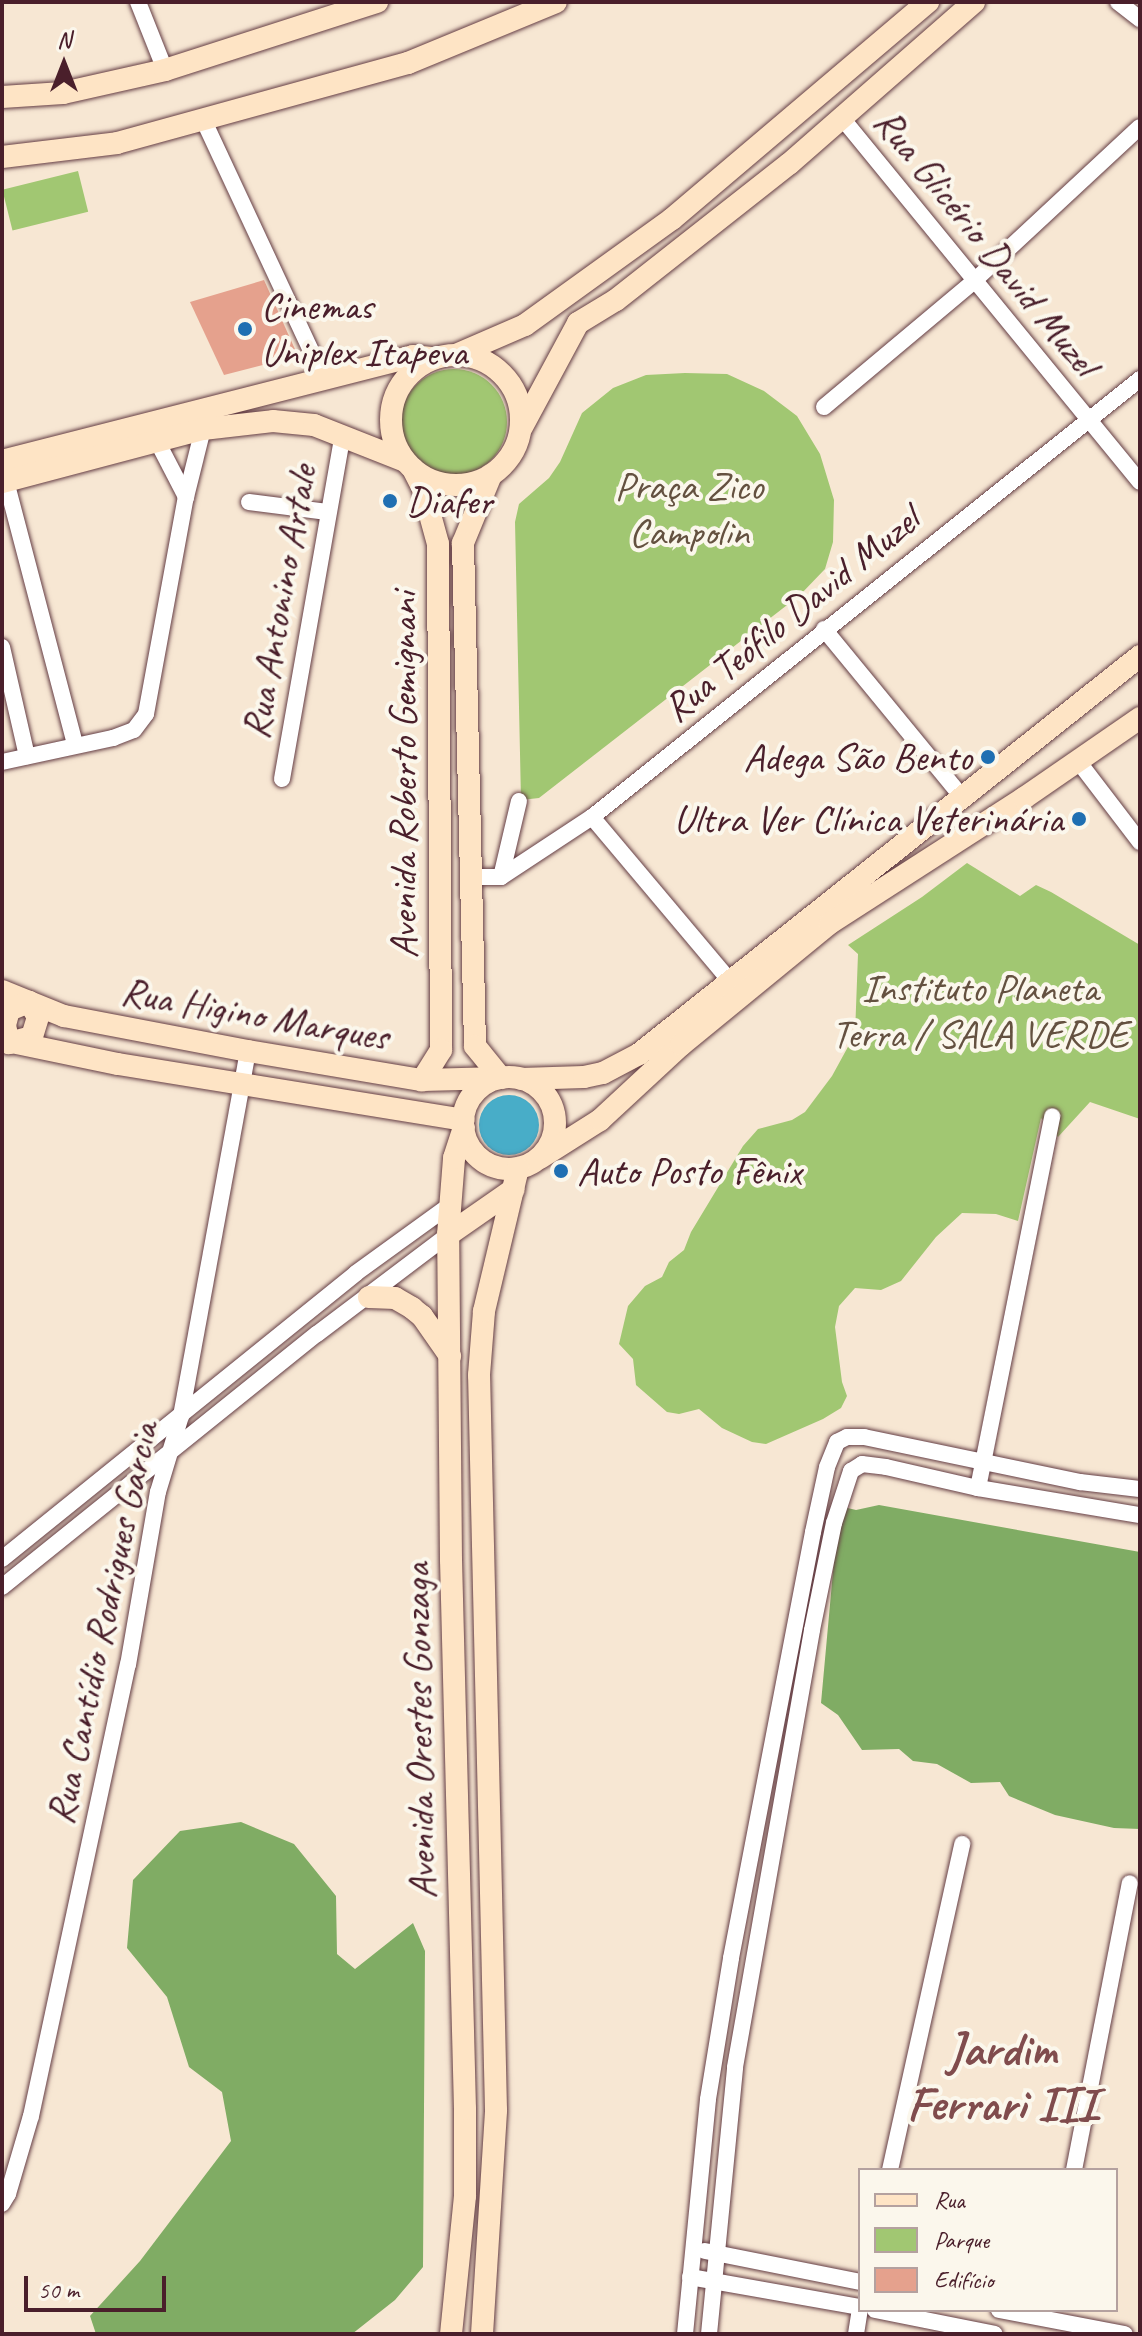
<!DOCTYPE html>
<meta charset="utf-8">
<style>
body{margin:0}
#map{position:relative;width:1142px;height:2336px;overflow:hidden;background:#f7e7d3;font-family:Caveat,sans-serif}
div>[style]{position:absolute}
.green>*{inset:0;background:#a1c772;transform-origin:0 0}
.round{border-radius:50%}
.forest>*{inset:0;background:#80ac64}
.water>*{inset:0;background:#48adc8}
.building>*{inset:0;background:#e5a18d}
.roads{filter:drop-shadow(0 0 2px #643d44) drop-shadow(0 0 2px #643d44)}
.street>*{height:16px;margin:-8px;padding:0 8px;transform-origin:8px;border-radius:8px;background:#fff}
.secondary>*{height:22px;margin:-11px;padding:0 11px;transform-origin:11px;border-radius:11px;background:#fee4c5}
.secondary>.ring{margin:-11px;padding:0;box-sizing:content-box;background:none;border:22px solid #fee4c5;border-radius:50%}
.dots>*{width:22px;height:22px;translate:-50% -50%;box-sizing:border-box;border:4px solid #fbf7ec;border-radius:50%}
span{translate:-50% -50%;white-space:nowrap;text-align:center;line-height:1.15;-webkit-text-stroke:8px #fbf7ec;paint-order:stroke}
.street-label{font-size:40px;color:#4a1f2b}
.poi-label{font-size:40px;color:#4a1f2b}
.left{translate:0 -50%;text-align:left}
.right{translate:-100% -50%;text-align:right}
.park-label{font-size:40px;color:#645140}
.district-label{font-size:48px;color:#804c4d;font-weight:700}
.frame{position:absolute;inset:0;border:4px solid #4a1f2b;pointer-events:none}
.legend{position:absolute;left:858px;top:2168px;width:260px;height:144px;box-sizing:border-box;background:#fbf7ec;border:2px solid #b4a19f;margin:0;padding:10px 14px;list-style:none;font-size:24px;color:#4a1f2b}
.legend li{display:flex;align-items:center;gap:16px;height:40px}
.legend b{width:40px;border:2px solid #b4a19f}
.north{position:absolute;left:24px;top:24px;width:80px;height:80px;-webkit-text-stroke:6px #fbf7ec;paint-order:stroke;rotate:0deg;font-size:22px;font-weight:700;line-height:32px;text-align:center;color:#4a1f2b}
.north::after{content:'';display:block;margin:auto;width:28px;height:36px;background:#4a1f2b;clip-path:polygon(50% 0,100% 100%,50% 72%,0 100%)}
.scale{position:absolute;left:24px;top:2276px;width:142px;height:36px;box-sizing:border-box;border:4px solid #4a1f2b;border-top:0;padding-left:10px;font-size:24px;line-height:28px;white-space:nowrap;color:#4a1f2b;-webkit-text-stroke:6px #fbf7ec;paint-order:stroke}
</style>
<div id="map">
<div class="green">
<i style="left:78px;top:171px;width:42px;height:78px;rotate:76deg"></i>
<i class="round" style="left:401px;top:369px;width:106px;height:106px"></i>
<i style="clip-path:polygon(685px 373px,727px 374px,764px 391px,797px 416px,820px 454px,834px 500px,833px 542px,825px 569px,800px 595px,539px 798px,521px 800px,515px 522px,519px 504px,549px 478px,560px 462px,582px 413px,613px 388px,646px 375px)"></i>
<i style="clip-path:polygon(967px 863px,1020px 896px,1036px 885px,1051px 892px,1140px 945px,1140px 1119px,1090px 1102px,1058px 1137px,1041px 1118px,1018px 1221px,996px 1214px,962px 1213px,936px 1237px,901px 1281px,881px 1290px,855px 1288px,839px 1306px,835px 1327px,842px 1382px,847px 1396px,841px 1408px,823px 1419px,766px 1444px,752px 1442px,722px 1428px,699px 1409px,679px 1414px,667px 1412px,636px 1385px,633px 1359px,619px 1344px,628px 1306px,645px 1286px,662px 1277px,669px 1262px,684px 1250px,691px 1232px,743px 1146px,758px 1129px,792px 1120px,805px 1112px,832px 1076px,855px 1034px,858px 954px,848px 945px,922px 897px)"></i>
</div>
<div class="forest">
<i style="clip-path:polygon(879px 1505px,1140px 1552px,1140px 1829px,1114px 1828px,1055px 1815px,1009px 1796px,1000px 1782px,971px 1783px,937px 1764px,913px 1761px,899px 1749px,862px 1750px,838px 1715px,821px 1703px,839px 1506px,856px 1510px)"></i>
<i style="clip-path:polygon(241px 1822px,294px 1844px,336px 1896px,337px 1954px,355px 1969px,413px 1923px,425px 1951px,423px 2267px,395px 2300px,352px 2334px,96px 2334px,90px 2316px,140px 2261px,231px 2141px,222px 2092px,189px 2067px,167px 1997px,127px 1948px,133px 1880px,180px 1831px)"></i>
</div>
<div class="water">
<i class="round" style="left:479px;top:1095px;width:60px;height:60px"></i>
</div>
<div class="building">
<i style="clip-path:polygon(264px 280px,298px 356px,224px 375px,190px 302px)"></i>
</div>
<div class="roads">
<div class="street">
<i style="left:138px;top:2px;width:73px;rotate:68.3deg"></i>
<i style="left:1118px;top:2px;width:28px;rotate:38deg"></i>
<i style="left:842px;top:118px;width:470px;rotate:50.7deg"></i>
<i style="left:203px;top:119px;width:287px;rotate:65deg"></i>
<i style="left:824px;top:407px;width:196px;rotate:-40deg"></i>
<i style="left:974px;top:281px;width:226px;rotate:-42.9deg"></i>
<i style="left:157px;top:441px;width:63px;rotate:62.6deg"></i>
<i style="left:6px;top:481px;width:272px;rotate:75.3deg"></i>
<i style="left:249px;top:502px;width:79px;rotate:7.3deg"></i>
<i style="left:824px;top:629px;width:217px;rotate:50.6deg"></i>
<i style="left:2px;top:647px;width:112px;rotate:77.1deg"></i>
<i style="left:1078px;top:761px;width:102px;rotate:52.6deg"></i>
<i style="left:2px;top:762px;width:114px;rotate:-12.2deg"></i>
<i style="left:113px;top:738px;width:22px;rotate:-21deg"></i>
<i style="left:134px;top:730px;width:20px;rotate:-53deg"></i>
<i style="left:146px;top:714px;width:221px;rotate:-79.6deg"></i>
<i style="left:186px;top:497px;width:70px;rotate:-76deg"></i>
<i style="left:282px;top:779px;width:347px;rotate:-80deg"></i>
<i style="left:592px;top:817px;width:214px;rotate:49.9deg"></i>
<i style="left:472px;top:877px;width:29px"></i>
<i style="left:501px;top:877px;width:109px;rotate:-33.4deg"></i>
<i style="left:592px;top:817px;width:702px;rotate:-38.63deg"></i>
<i style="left:501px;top:877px;width:78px;rotate:-76.7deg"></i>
<i style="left:978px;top:1488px;width:379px;rotate:-78.7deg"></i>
<i style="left:2px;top:1559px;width:455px;rotate:-38.9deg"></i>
<i style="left:356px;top:1273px;width:116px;rotate:-35.9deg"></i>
<i style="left:2px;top:1587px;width:404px;rotate:-38.8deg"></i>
<i style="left:317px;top:1334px;width:164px;rotate:-37.1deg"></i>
<i style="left:890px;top:2170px;width:334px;rotate:-77.5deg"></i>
<i style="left:1074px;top:2170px;width:292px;rotate:-79deg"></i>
<i style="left:2px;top:2204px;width:12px;rotate:-59deg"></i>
<i style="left:8px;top:2194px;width:81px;rotate:-73.6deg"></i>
<i style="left:31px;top:2116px;width:461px;rotate:-77.9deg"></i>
<i style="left:128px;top:1665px;width:176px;rotate:-80.2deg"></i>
<i style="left:158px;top:1492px;width:79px;rotate:-73.2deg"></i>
<i style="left:181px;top:1416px;width:371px;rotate:-79.6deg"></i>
<i style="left:705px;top:2251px;width:158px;rotate:11.3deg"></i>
<i style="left:690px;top:2277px;width:173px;rotate:10deg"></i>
<i style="left:875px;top:2310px;width:122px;rotate:11.3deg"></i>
<i style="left:999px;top:2310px;width:128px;rotate:10.8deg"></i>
<i style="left:685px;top:2334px;width:236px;rotate:-84.4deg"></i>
<i style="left:708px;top:2099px;width:143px;rotate:-80.7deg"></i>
<i style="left:731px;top:1958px;width:434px;rotate:-79.1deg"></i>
<i style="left:813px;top:1532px;width:66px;rotate:-77.8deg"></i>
<i style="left:827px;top:1467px;width:27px;rotate:-68deg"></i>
<i style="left:837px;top:1442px;width:11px;rotate:-27deg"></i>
<i style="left:847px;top:1437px;width:17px"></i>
<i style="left:864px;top:1437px;width:221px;rotate:11.8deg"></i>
<i style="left:1080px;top:1482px;width:60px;rotate:6.7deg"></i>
<i style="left:709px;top:2334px;width:268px;rotate:-84.4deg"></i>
<i style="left:735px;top:2067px;width:444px;rotate:-80deg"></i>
<i style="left:812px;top:1630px;width:109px;rotate:-78.4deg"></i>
<i style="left:834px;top:1523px;width:55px;rotate:-71.9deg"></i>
<i style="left:851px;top:1471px;width:13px;rotate:-32deg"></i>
<i style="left:862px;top:1464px;width:24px;rotate:7deg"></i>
<i style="left:886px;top:1467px;width:94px;rotate:12.9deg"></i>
<i style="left:978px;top:1488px;width:164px;rotate:9.5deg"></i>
<i style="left:856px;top:2334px;width:25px;rotate:-81deg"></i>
</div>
<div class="secondary">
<i style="left:2px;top:97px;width:61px;rotate:-3.8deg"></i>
<i style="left:63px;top:93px;width:105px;rotate:-12.7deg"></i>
<i style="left:165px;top:70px;width:223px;rotate:-17.8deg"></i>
<i style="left:2px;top:157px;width:116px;rotate:-6.9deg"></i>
<i style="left:117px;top:143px;width:302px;rotate:-15.4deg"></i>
<i style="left:408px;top:63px;width:160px;rotate:-22.4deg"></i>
<i style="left:458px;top:354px;width:73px;rotate:-23.4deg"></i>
<i style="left:525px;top:325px;width:181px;rotate:-35.8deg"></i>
<i style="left:672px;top:219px;width:336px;rotate:-40.3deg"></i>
<i class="ring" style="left:391px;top:355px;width:108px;height:108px"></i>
<i style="left:522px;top:427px;width:118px;rotate:-61.7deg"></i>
<i style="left:578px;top:323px;width:44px;rotate:-31.2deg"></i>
<i style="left:616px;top:300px;width:220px;rotate:-38.2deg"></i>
<i style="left:789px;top:164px;width:246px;rotate:-41.2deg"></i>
<i style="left:2px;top:461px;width:424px;rotate:-14.3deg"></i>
<i style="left:413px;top:356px;width:20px;rotate:6deg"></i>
<i style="left:413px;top:469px;width:22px;rotate:63deg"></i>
<i style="left:423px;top:489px;width:57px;rotate:74.7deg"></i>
<i style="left:438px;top:544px;width:506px;rotate:89.66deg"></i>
<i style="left:441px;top:1050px;width:36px;rotate:122deg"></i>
<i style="left:491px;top:475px;width:74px;rotate:112.4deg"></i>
<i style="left:463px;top:543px;width:503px;rotate:88.63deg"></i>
<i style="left:475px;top:1046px;width:41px;rotate:50.9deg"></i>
<i style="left:2px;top:482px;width:208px;rotate:-14.8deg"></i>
<i style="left:203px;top:429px;width:70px;rotate:-6.5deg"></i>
<i style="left:273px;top:421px;width:41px;rotate:5.6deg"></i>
<i style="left:314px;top:425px;width:98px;rotate:21.6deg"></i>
<i style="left:2px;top:991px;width:67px;rotate:22deg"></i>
<i style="left:64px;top:1016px;width:187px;rotate:10.8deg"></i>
<i style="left:248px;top:1051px;width:176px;rotate:9.5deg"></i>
<i style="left:422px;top:1080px;width:79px;rotate:-1.5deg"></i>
<i style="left:29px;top:1002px;width:17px;rotate:59deg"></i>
<i style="left:38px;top:1017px;width:21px;rotate:107deg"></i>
<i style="left:32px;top:1037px;width:24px;rotate:165deg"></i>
<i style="left:9px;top:1043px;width:18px;rotate:-103deg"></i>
<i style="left:5px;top:1025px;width:16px;rotate:-75deg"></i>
<i style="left:9px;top:1010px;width:22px;rotate:-22deg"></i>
<i style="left:2px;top:1040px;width:118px;rotate:11.7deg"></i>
<i style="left:118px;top:1064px;width:350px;rotate:9.2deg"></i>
<i class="ring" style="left:463px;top:1077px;width:70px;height:70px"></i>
<i style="left:521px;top:1079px;width:63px;rotate:-1.8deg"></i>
<i style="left:584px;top:1077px;width:19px;rotate:-12deg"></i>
<i style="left:603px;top:1073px;width:41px;rotate:-27.8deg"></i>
<i style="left:639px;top:1054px;width:640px;rotate:-38.46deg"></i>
<i style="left:540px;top:1158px;width:71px;rotate:-32.3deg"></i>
<i style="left:600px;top:1120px;width:110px;rotate:-42.8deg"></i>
<i style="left:681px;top:1045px;width:193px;rotate:-39.3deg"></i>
<i style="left:830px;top:923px;width:231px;rotate:-32.8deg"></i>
<i style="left:1024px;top:798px;width:141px;rotate:-34.6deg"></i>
<i style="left:448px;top:1235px;width:80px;rotate:-34.9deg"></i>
<i style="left:369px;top:1297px;width:26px;rotate:2deg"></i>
<i style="left:395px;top:1298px;width:20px;rotate:30deg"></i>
<i style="left:412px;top:1308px;width:13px;rotate:39deg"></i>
<i style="left:422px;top:1316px;width:49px;rotate:55deg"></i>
<i style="left:451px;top:2334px;width:139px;rotate:-84.2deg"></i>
<i style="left:465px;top:2196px;width:87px;rotate:-90deg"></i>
<i style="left:465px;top:2109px;width:549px;rotate:-91.46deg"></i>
<i style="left:451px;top:1560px;width:325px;rotate:-90.5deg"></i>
<i style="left:448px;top:1235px;width:77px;rotate:-85.5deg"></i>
<i style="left:454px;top:1158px;width:32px;rotate:-72deg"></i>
<i style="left:482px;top:2334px;width:224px;rotate:-86.4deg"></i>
<i style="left:496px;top:2110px;width:735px;rotate:-91.32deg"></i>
<i style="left:479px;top:1375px;width:64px;rotate:-85.5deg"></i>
<i style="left:484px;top:1311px;width:147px;rotate:-76.6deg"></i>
</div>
</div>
<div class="dots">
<i style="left:245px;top:329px;background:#1f6fb2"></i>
<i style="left:390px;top:501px;background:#1f6fb2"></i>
<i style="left:988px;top:757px;background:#1f6fb2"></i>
<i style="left:1079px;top:819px;background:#1f6fb2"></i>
<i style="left:561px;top:1171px;background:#1f6fb2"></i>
</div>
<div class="street-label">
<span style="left:986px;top:242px;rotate:51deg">Rua Glicério David Muzel</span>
<span style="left:279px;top:602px;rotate:-80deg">Rua Antonino Artale</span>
<span style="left:791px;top:614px;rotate:-39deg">Rua Teófilo David Muzel</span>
<span style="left:403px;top:775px;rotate:-90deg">Avenida Roberto Gemignani</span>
<span style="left:255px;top:1014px;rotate:10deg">Rua Higino Marques</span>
<span style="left:102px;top:1623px;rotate:-78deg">Rua Cantídio Rodrigues Garcia</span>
<span style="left:419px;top:1731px;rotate:-91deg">Avenida Orestes Gonzaga</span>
</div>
<div class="poi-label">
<span class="left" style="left:261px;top:329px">Cinemas<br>Uniplex Itapeva</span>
<span class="left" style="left:406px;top:501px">Diafer</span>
<span class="right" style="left:972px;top:757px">Adega São Bento</span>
<span class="right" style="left:1063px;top:819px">Ultra Ver Clínica Veterinária</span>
<span class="left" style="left:577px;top:1171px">Auto Posto Fênix</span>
</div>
<div class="park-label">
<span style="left:689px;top:509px">Praça Zico<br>Campolin</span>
<span style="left:980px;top:1011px">Instituto Planeta<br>Terra / SALA VERDE</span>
</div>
<div class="district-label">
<span style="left:1002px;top:2077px">Jardim<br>Ferrari III</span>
</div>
<div class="frame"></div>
<ul class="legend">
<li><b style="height:10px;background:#fee4c5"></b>Rua</li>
<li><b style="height:22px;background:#a1c772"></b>Parque</li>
<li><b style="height:22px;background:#e5a18d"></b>Edifício</li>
</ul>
<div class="north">N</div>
<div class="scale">50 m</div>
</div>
